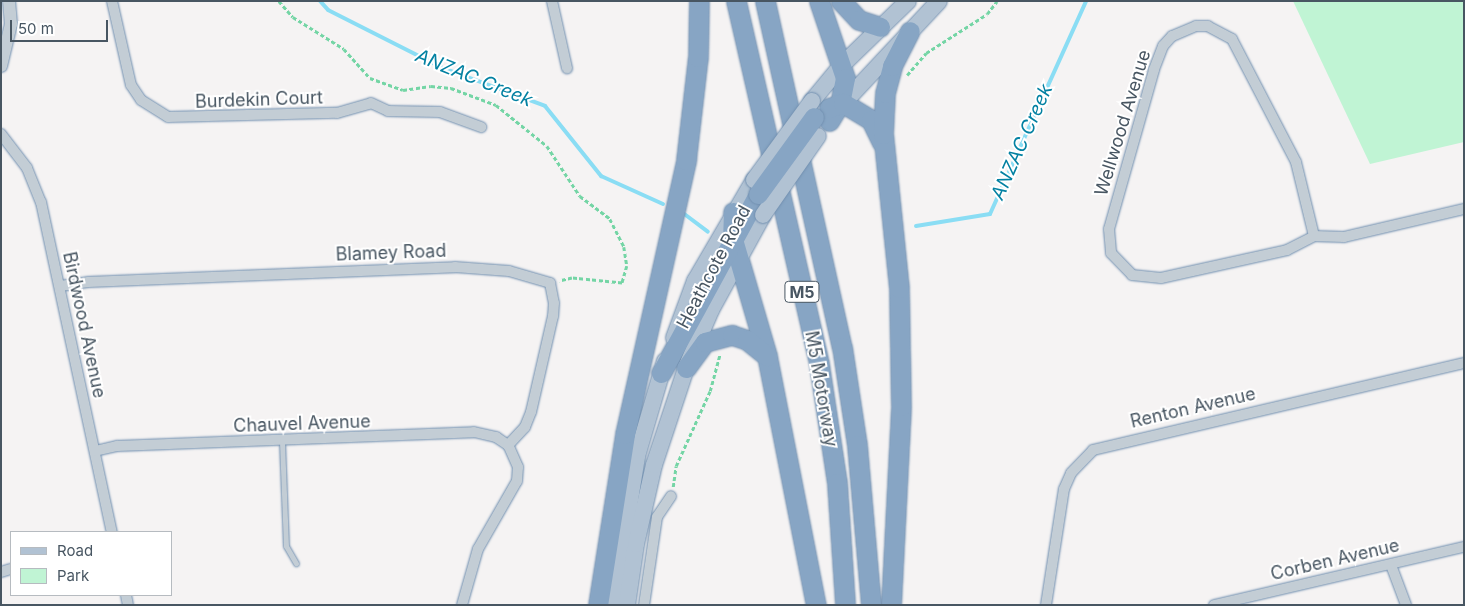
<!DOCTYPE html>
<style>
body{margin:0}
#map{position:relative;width:1465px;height:606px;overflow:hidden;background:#f5f3f3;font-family:Inter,sans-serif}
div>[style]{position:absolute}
.green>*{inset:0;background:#c0f4d4}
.stream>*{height:4px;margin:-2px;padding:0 2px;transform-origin:2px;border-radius:2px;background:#8addf4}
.path>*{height:2.5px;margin-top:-1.25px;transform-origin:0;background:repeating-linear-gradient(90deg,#74d5a5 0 4px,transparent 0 6.5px)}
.roads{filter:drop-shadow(0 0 1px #7290b0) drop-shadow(0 0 1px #7290b0)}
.service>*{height:5px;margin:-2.5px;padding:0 2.5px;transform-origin:2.5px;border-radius:2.5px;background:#c3cdd5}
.minor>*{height:10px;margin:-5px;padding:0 5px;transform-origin:5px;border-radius:5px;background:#c3cdd5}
.tertiary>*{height:12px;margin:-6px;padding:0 6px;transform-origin:6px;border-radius:6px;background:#c3cdd5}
.primary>*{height:16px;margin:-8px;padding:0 8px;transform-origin:8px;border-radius:8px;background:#b1c2d3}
.motorway>*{height:19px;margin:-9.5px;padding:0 9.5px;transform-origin:9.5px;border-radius:9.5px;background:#87a5c4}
.bridges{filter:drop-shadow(0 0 1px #7290b0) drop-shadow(0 0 1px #7290b0)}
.primary-bridge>*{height:16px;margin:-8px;padding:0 8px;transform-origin:8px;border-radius:8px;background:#b1c2d3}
.motorway-bridge>*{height:19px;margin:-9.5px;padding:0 9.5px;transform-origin:9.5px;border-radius:9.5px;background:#87a5c4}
span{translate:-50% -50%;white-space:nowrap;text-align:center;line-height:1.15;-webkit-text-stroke:4px #fff;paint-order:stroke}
.shield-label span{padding:1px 4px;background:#fff;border:1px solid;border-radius:4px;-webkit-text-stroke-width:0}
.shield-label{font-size:16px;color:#485662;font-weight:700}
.street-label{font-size:18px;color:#485662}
.water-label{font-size:19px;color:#0381a2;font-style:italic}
.frame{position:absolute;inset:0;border:2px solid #485662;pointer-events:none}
.legend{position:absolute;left:10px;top:531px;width:162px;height:65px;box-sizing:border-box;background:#fff;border:1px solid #b6bbc0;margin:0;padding:6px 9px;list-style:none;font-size:15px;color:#485662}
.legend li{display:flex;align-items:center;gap:10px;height:25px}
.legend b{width:25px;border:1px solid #b6bbc0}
.scale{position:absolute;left:10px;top:20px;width:98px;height:22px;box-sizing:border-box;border:2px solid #485662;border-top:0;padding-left:6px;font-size:15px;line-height:18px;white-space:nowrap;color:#485662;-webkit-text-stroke:4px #fff;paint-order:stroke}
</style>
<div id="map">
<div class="green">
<i style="clip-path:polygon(1293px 1px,1464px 1px,1464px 142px,1370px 164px)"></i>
</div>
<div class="stream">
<i style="left:320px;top:1px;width:12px;rotate:48deg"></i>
<i style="left:328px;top:10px;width:129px;rotate:26.8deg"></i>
<i style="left:443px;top:68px;width:109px;rotate:20.4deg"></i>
<i style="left:545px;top:106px;width:90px;rotate:51.3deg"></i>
<i style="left:601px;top:176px;width:68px;rotate:24.3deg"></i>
<i style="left:683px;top:213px;width:31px;rotate:37deg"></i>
<i style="left:916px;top:226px;width:75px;rotate:-9.2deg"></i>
<i style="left:990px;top:214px;width:234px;rotate:-65.7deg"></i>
</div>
<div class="path">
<i style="left:279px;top:1px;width:21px;rotate:49deg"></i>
<i style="left:293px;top:17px;width:60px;rotate:32.1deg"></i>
<i style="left:344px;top:49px;width:39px;rotate:48deg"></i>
<i style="left:370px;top:78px;width:35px;rotate:20deg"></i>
<i style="left:403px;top:90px;width:28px;rotate:-8deg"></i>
<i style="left:431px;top:86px;width:20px;rotate:6deg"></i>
<i style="left:451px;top:88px;width:48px;rotate:20.7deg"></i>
<i style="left:496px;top:105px;width:65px;rotate:38.8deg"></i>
<i style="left:547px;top:146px;width:60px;rotate:56.6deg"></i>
<i style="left:580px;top:196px;width:38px;rotate:37deg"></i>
<i style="left:610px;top:219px;width:31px;rotate:63deg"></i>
<i style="left:624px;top:247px;width:19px;rotate:81deg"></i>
<i style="left:627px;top:266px;width:18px;rotate:106deg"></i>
<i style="left:622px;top:283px;width:50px;rotate:-174.3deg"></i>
<i style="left:572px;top:278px;width:13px;rotate:167deg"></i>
<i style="left:907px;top:75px;width:29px;rotate:-49deg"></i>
<i style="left:926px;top:53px;width:72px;rotate:-32.6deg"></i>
<i style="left:987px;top:14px;width:16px;rotate:-52deg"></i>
<i style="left:673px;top:487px;width:21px;rotate:-82deg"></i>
<i style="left:676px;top:466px;width:82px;rotate:-65.6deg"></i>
<i style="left:710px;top:391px;width:38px;rotate:-75deg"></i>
</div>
<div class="roads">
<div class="service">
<i style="left:282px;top:442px;width:104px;rotate:87.8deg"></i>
<i style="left:286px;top:546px;width:20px;rotate:60deg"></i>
</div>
<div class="minor">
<i style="left:112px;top:1px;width:86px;rotate:77.3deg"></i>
<i style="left:131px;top:85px;width:18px;rotate:56deg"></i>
<i style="left:141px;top:100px;width:32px;rotate:32deg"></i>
<i style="left:168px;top:117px;width:169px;rotate:-1.4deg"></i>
<i style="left:337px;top:113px;width:35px;rotate:-16deg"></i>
<i style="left:371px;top:103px;width:19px;rotate:25deg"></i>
<i style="left:388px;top:111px;width:52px;rotate:1.1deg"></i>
<i style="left:440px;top:112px;width:44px;rotate:20.1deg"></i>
<i style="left:552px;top:1px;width:69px;rotate:77.4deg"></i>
<i style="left:1px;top:134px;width:43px;rotate:52.6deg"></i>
<i style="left:27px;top:168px;width:37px;rotate:68deg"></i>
<i style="left:41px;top:202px;width:338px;rotate:77.9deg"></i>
<i style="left:1314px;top:236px;width:76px;rotate:-103.7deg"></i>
<i style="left:1296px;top:162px;width:139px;rotate:-117.5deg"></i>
<i style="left:1232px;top:39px;width:27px;rotate:-152deg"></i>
<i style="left:1208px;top:26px;width:12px;rotate:180deg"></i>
<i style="left:1196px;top:26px;width:26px;rotate:157deg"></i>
<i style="left:1172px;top:36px;width:13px;rotate:132deg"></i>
<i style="left:1163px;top:46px;width:26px;rotate:111deg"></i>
<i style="left:1154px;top:70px;width:165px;rotate:105.8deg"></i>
<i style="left:1109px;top:229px;width:24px;rotate:85deg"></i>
<i style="left:1111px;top:253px;width:30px;rotate:46deg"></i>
<i style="left:1132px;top:275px;width:29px;rotate:6deg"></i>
<i style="left:1161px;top:278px;width:129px;rotate:-12.5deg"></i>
<i style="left:1287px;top:250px;width:30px;rotate:-27deg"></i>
<i style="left:1314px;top:236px;width:30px;rotate:2deg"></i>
<i style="left:1344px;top:237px;width:123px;rotate:-13.1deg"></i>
<i style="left:60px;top:286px;width:28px;rotate:-8deg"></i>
<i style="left:88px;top:282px;width:367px;rotate:-2.3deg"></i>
<i style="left:455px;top:267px;width:54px;rotate:4.2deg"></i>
<i style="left:509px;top:271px;width:43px;rotate:16.3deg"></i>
<i style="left:550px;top:283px;width:20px;rotate:79deg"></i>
<i style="left:554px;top:303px;width:13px;rotate:94deg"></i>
<i style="left:553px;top:316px;width:98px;rotate:102.9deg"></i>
<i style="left:531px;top:412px;width:16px;rotate:112deg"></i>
<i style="left:525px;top:427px;width:25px;rotate:133deg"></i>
<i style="left:95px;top:451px;width:23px;rotate:-13deg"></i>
<i style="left:117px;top:446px;width:357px;rotate:-2.2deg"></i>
<i style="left:474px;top:432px;width:23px;rotate:13deg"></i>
<i style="left:496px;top:437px;width:14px;rotate:34deg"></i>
<i style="left:1391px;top:565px;width:43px;rotate:69.4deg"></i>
<i style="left:1px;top:572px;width:10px;rotate:-17deg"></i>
<i style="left:126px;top:595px;width:10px;rotate:79deg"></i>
<i style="left:462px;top:605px;width:58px;rotate:-74.1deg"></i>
<i style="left:478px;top:549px;width:78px;rotate:-60.2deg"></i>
<i style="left:517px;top:481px;width:14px;rotate:-86deg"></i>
<i style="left:518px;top:467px;width:24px;rotate:-114deg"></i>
<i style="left:644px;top:605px;width:89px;rotate:-81.6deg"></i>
<i style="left:657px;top:517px;width:25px;rotate:-56deg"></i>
<i style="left:1046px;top:605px;width:117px;rotate:-81.2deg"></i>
<i style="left:1064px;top:489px;width:17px;rotate:-66deg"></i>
<i style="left:1071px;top:473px;width:32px;rotate:-46deg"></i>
<i style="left:1093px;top:450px;width:381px;rotate:-13.2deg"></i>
<i style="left:1214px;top:605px;width:257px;rotate:-13.1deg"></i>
</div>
<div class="tertiary">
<i style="left:1px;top:66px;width:43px;rotate:-76.6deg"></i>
<i style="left:11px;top:24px;width:23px;rotate:-95deg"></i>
</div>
<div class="primary">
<i style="left:812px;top:101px;width:45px;rotate:-50.4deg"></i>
<i style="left:841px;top:66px;width:93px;rotate:-44.1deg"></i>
<i style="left:837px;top:110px;width:149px;rotate:-46.9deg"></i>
<i style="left:674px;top:338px;width:61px;rotate:-69.8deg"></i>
<i style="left:695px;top:281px;width:117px;rotate:-59.7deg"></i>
<i style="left:613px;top:605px;width:151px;rotate:-80.8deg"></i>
<i style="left:637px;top:456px;width:99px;rotate:-73.6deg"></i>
<i style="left:627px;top:605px;width:62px;rotate:-81.6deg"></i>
<i style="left:636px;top:544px;width:81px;rotate:-77.2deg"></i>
<i style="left:654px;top:465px;width:102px;rotate:-71.7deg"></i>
<i style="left:686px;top:368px;width:63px;rotate:-66.7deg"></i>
<i style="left:711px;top:310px;width:108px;rotate:-61.3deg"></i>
</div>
<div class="motorway">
<i style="left:736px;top:1px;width:372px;rotate:77.1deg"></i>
<i style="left:819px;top:364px;width:120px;rotate:81.4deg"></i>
<i style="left:837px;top:483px;width:122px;rotate:86.2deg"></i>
<i style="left:765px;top:1px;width:354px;rotate:77.5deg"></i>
<i style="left:842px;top:347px;width:99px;rotate:81.3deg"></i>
<i style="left:857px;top:445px;width:161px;rotate:85deg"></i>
<i style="left:819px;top:1px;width:81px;rotate:71.3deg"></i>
<i style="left:845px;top:78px;width:25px;rotate:101deg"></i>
<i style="left:840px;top:103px;width:21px;rotate:121deg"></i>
<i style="left:841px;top:1px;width:26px;rotate:47deg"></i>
<i style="left:859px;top:20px;width:22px;rotate:18deg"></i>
<i style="left:829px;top:108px;width:15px;rotate:-20deg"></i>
<i style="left:843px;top:103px;width:33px;rotate:31deg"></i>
<i style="left:871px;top:120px;width:25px;rotate:64deg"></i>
<i style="left:733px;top:212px;width:24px;rotate:92deg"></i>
<i style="left:732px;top:236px;width:125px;rotate:73.7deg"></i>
<i style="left:767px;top:356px;width:254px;rotate:78.9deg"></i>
<i style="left:686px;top:368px;width:32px;rotate:-54deg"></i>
<i style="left:705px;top:342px;width:28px;rotate:-15deg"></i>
<i style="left:732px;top:335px;width:16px;rotate:18deg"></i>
<i style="left:747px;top:340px;width:26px;rotate:39deg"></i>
<i style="left:661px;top:373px;width:204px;rotate:-61.5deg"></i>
<i style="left:598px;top:605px;width:173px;rotate:-81deg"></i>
<i style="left:625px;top:434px;width:281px;rotate:-77.4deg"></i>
<i style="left:686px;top:160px;width:104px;rotate:-83.4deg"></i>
<i style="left:698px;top:57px;width:56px;rotate:-89deg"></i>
<i style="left:891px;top:605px;width:199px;rotate:-87.1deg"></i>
<i style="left:901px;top:406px;width:118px;rotate:-91deg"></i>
<i style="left:899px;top:288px;width:155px;rotate:-95.9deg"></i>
<i style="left:883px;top:134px;width:41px;rotate:-87.2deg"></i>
<i style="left:885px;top:93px;width:28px;rotate:-75deg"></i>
<i style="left:892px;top:66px;width:39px;rotate:-63deg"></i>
</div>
</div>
<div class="bridges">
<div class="primary-bridge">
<i style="left:754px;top:180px;width:98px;rotate:-53.7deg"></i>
<i style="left:763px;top:215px;width:96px;rotate:-55.2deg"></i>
</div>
<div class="motorway-bridge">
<i style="left:758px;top:194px;width:95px;rotate:-54deg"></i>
</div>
</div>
<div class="shield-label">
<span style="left:802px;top:292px">M5</span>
</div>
<div class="street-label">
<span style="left:259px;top:100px;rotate:-2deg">Burdekin Court</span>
<span style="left:1123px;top:123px;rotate:-73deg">Wellwood Avenue</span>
<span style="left:391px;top:253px;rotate:-2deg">Blamey Road</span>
<span style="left:714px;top:267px;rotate:-62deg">Heathcote Road</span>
<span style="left:84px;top:325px;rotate:78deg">Birdwood Avenue</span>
<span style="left:821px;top:389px;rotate:80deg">M5 Motorway</span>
<span style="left:1193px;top:408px;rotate:-13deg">Renton Avenue</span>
<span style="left:302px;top:424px;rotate:-2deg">Chauvel Avenue</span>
<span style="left:1335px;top:560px;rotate:-13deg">Corben Avenue</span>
</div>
<div class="water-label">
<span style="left:474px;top:78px;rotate:22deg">ANZAC Creek</span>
<span style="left:1022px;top:142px;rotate:-66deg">ANZAC Creek</span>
</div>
<div class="frame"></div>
<ul class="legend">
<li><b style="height:6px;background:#b1c2d3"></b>Road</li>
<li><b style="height:14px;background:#c0f4d4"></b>Park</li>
</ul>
<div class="scale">50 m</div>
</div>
